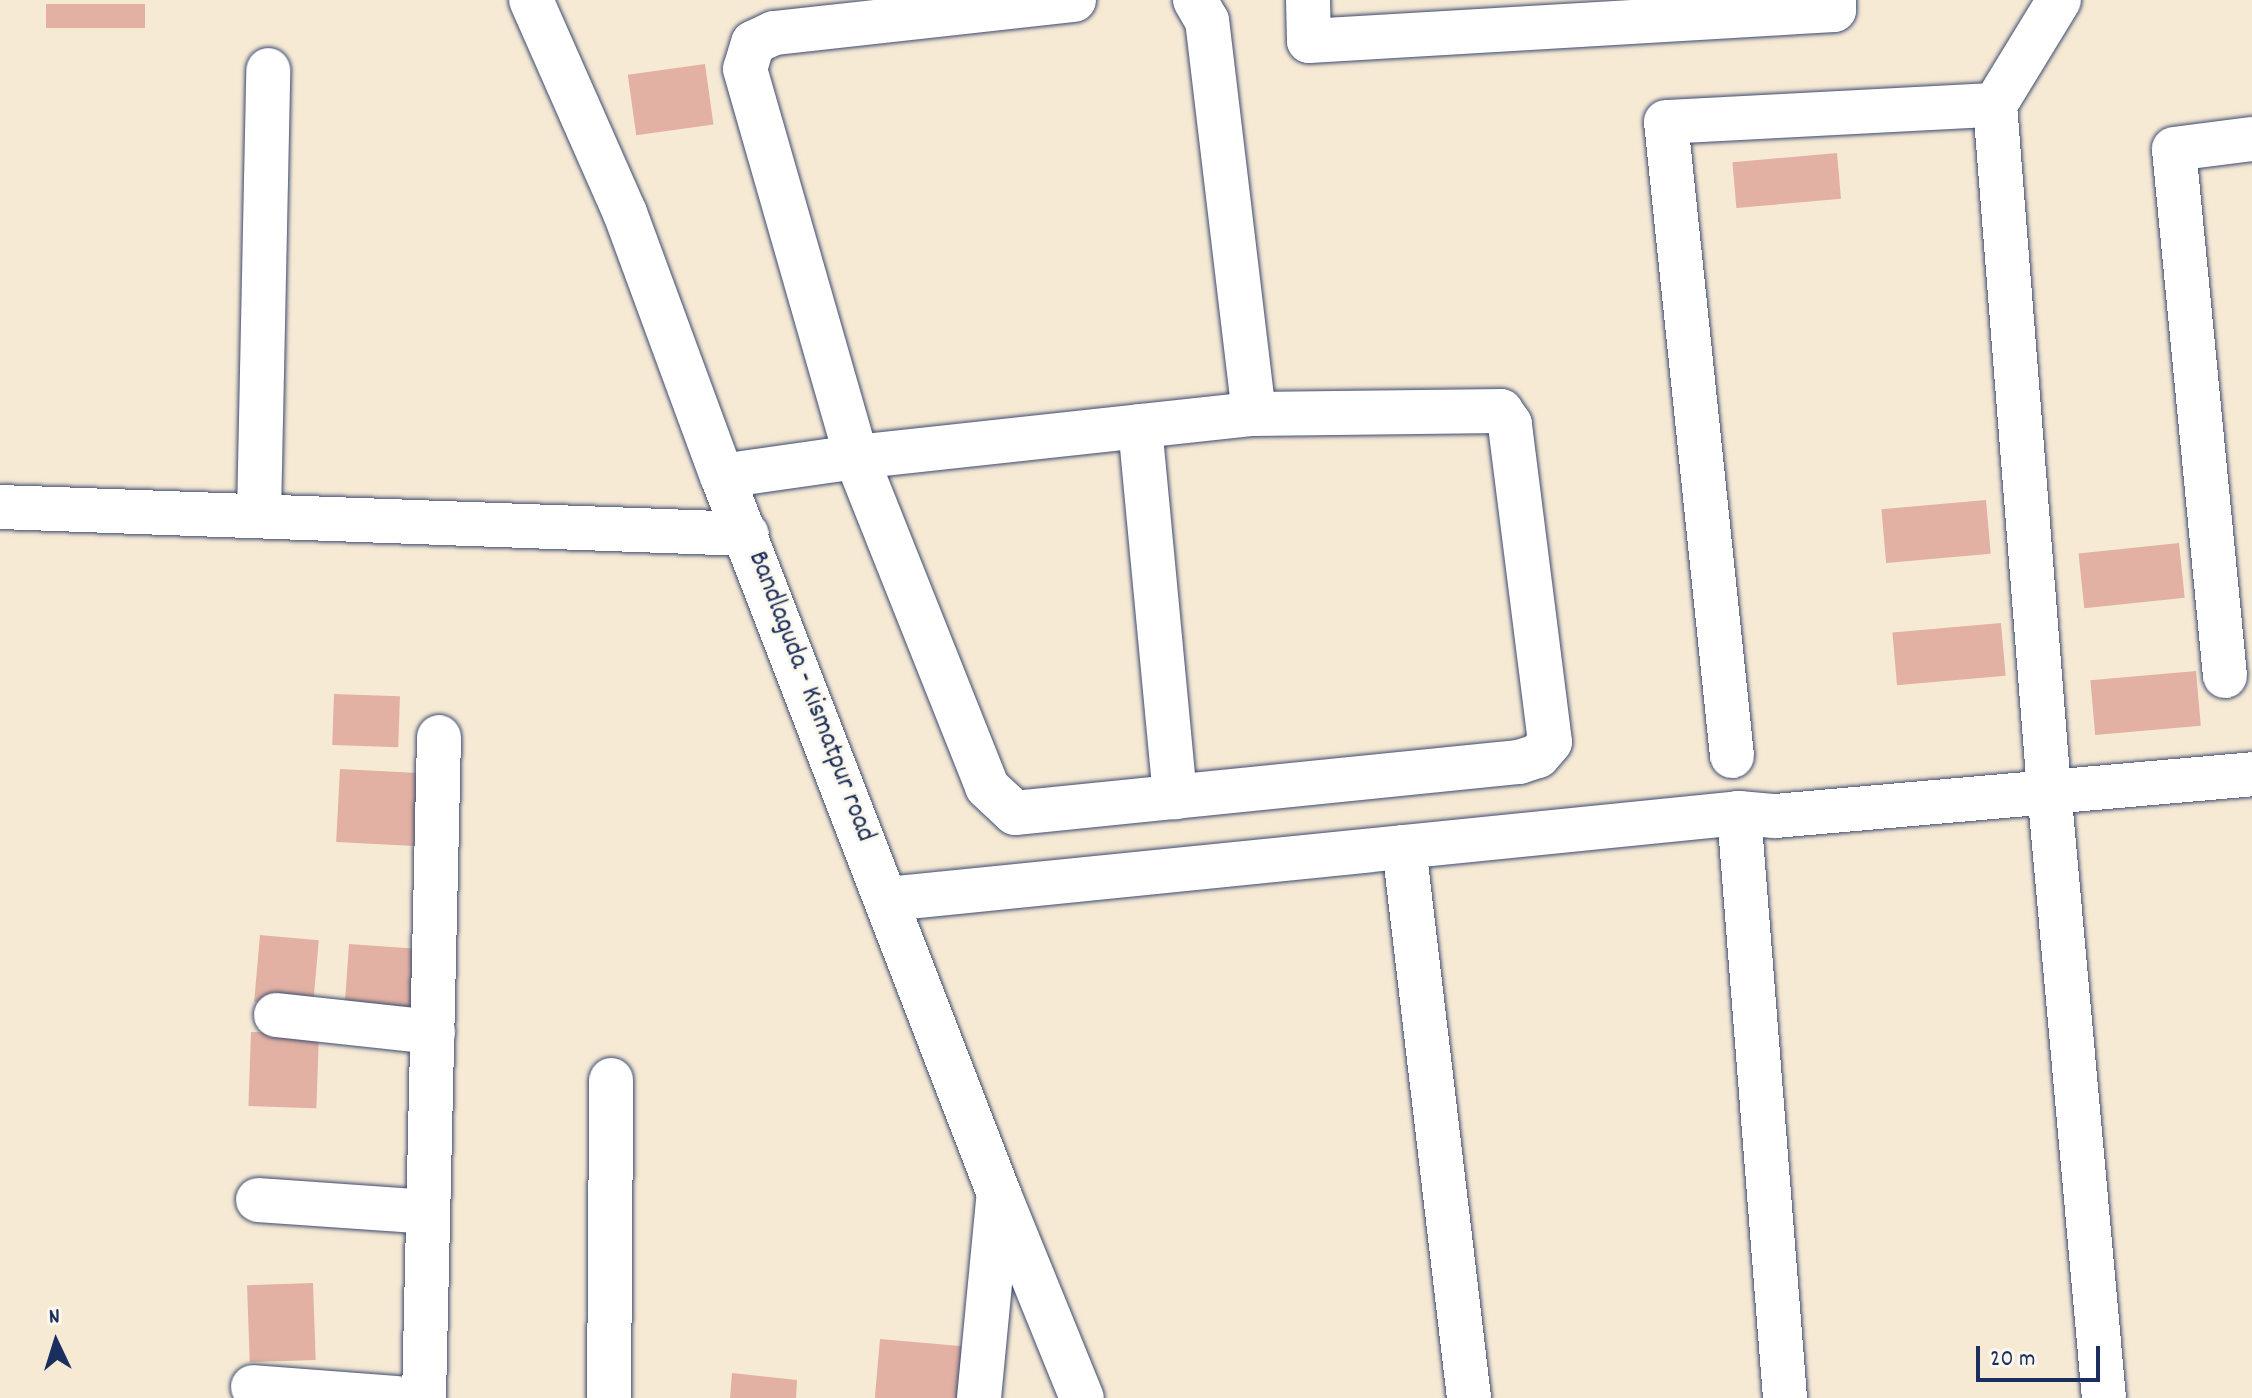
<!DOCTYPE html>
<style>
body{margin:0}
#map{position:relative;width:2252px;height:1398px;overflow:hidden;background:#f7ead5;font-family:Dekko,sans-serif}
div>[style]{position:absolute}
.building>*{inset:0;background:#e2b1a3;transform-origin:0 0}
.roads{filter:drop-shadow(0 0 2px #3c4b70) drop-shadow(0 0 2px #3c4b70)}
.minor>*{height:44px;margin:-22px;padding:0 22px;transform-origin:22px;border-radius:22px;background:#fff}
span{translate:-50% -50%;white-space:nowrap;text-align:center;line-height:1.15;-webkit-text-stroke:6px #fbf7ec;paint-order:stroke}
.street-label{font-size:28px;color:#1b2f5e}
.north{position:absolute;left:16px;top:1302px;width:80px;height:80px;-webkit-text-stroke:6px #fbf7ec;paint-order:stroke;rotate:356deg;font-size:22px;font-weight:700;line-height:32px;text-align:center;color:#1b2f5e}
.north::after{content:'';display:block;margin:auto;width:28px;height:36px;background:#1b2f5e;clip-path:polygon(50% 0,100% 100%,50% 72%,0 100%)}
.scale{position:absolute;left:1976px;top:1346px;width:124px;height:36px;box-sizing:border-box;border:4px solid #1b2f5e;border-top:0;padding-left:10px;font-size:24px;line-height:28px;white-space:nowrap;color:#1b2f5e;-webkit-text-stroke:6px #fbf7ec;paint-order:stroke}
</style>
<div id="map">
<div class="building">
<i style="left:145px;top:4px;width:24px;height:99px;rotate:90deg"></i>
<i style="left:705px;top:64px;width:61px;height:78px;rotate:82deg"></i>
<i style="left:1837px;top:153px;width:46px;height:105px;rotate:85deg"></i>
<i style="left:1986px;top:500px;width:54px;height:105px;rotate:85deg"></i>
<i style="left:2179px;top:543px;width:55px;height:101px;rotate:84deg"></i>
<i style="left:2001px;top:623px;width:53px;height:109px;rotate:85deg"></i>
<i style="left:2196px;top:671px;width:55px;height:106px;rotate:85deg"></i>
<i style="left:334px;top:694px;width:66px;height:51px;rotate:2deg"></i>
<i style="left:340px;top:769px;width:78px;height:73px;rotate:3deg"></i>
<i style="left:260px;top:935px;width:59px;height:67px;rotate:5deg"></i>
<i style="left:349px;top:944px;width:68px;height:71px;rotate:4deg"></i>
<i style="left:251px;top:1032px;width:68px;height:74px;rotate:2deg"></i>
<i style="left:313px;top:1283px;width:77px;height:66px;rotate:88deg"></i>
<i style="left:880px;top:1339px;width:86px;height:59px;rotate:5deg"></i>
<i style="clip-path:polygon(732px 1373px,797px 1380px,796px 1398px,730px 1398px)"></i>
</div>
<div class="roads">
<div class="minor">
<i style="left:531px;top:0;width:233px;rotate:66.2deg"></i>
<i style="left:625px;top:213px;width:280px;rotate:69.8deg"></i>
<i style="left:722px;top:476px;width:770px;rotate:68.9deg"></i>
<i style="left:999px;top:1194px;width:220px;rotate:67.9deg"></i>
<i style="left:1074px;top:0;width:302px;rotate:173.7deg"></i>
<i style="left:774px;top:33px;width:23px;rotate:155deg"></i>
<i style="left:753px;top:43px;width:27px;rotate:107deg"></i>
<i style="left:745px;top:69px;width:404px;rotate:74deg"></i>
<i style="left:856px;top:457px;width:355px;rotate:68.3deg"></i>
<i style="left:987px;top:787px;width:38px;rotate:43deg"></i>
<i style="left:1015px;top:813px;width:507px;rotate:-5.78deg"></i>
<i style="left:1519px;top:762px;width:20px;rotate:-18deg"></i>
<i style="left:1538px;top:756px;width:18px;rotate:-49deg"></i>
<i style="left:1550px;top:742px;width:321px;rotate:-97.2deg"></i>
<i style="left:1510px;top:424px;width:16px;rotate:-125deg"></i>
<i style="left:1501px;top:411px;width:247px;rotate:179.3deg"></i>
<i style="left:1308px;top:0;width:41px;rotate:88.6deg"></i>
<i style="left:1309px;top:41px;width:526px;rotate:-3.38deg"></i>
<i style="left:1834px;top:10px;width:10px;rotate:-90deg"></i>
<i style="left:2059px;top:0;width:123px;rotate:121.4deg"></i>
<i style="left:1995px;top:105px;width:686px;rotate:85.49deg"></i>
<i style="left:2049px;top:789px;width:611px;rotate:84.84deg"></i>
<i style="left:1140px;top:426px;width:373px;rotate:84.6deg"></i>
<i style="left:722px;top:476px;width:135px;rotate:-8.1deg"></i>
<i style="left:856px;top:457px;width:400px;rotate:-6.2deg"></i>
<i style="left:1254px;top:414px;width:396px;rotate:-96.8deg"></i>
<i style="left:1207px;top:21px;width:24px;rotate:-120deg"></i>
<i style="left:0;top:507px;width:747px;rotate:2.07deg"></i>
<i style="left:259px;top:515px;width:445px;rotate:-88.8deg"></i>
<i style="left:2225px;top:676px;width:529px;rotate:-95.53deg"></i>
<i style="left:2174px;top:149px;width:79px;rotate:-7.3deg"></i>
<i style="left:1732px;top:756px;width:637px;rotate:-95.94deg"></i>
<i style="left:1666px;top:122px;width:329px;rotate:-3deg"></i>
<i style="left:1739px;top:813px;width:587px;rotate:85.5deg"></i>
<i style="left:1404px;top:847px;width:555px;rotate:83.27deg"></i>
<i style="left:888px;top:899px;width:855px;rotate:-5.77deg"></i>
<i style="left:1739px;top:813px;width:36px;rotate:5deg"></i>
<i style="left:1775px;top:816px;width:479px;rotate:-5deg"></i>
<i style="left:276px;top:1015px;width:158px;rotate:6.2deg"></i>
<i style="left:258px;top:1200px;width:170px;rotate:4deg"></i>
<i style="left:253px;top:1387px;width:144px;rotate:4.4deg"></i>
<i style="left:424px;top:1398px;width:661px;rotate:-88.7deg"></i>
<i style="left:609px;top:1398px;width:318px;rotate:-89.6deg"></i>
<i style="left:979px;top:1398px;width:198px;rotate:-84.5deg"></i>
</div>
</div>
<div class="street-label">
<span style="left:810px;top:697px;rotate:69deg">Bandlaguda - Kismatpur road</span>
</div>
<div class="north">N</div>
<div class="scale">20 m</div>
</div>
